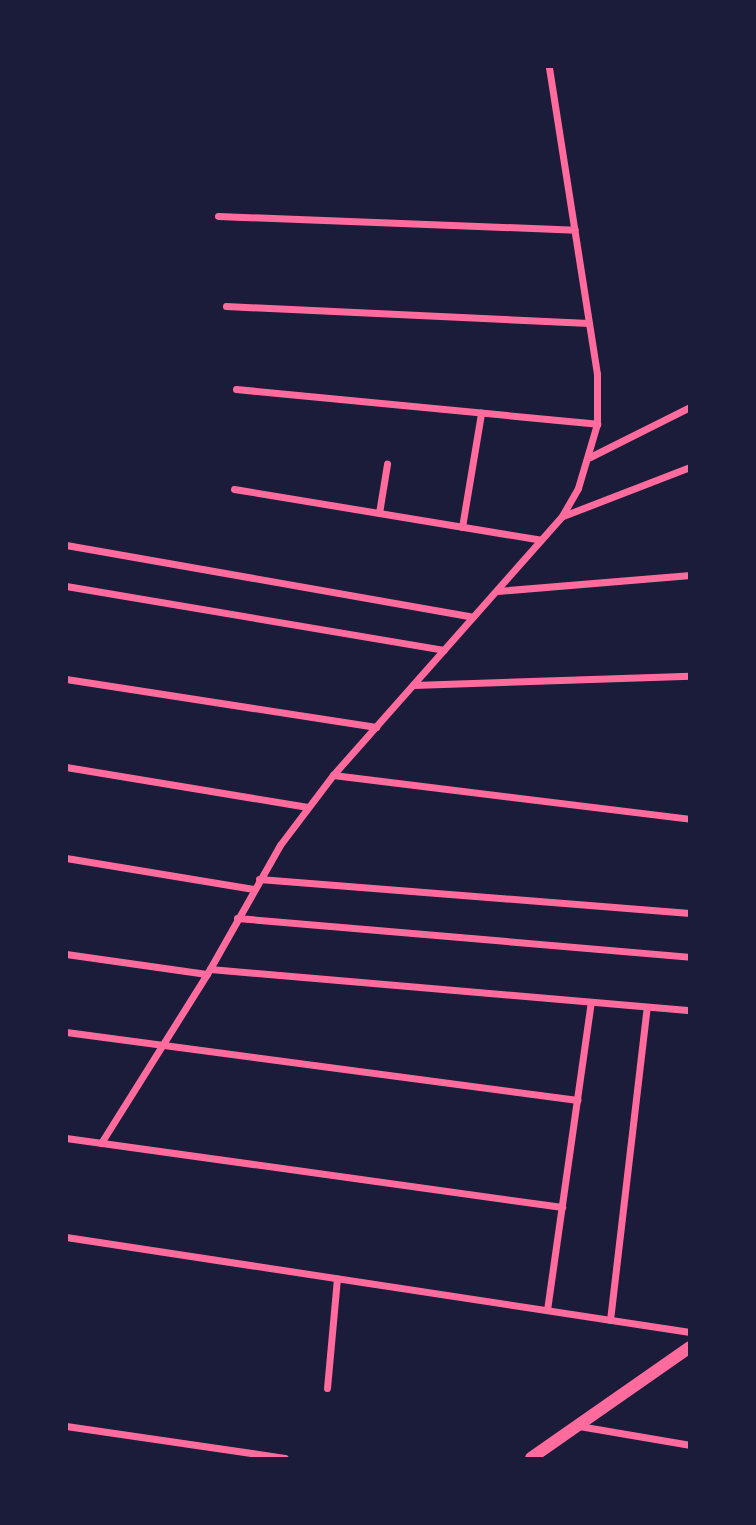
<!DOCTYPE html>
<style>
body{margin:0}
#map{position:relative;width:756px;height:1525px;overflow:hidden;background:#1b1b3a;font-family:Signika,sans-serif}
div>[style]{position:absolute}
.minor>*{height:7px;margin:-3.5px;padding:0 3.5px;transform-origin:3.5px;border-radius:3.5px;background:#ff6b9d}
.tertiary>*{height:12px;margin:-6px;padding:0 6px;transform-origin:6px;border-radius:6px;background:#ff6b9d}
span{translate:-50% -50%;white-space:nowrap;text-align:center;line-height:1.15;-webkit-text-stroke:5px #1b1b3a;paint-order:stroke}
.frame{position:absolute;inset:0;border:68px solid #1b1b3a;pointer-events:none}
</style>
<div id="map">
<div class="minor">
<i style="left:218px;top:216px;width:357px;rotate:2.2deg"></i>
<i style="left:226px;top:306px;width:363px;rotate:2.7deg"></i>
<i style="left:236px;top:389px;width:363px;rotate:5.5deg"></i>
<i style="left:590px;top:457px;width:112px;rotate:-26.6deg"></i>
<i style="left:234px;top:489px;width:311px;rotate:9.4deg"></i>
<i style="left:379px;top:513px;width:50px;rotate:-80.7deg"></i>
<i style="left:563px;top:516px;width:136px;rotate:-21.1deg"></i>
<i style="left:462px;top:527px;width:116px;rotate:-80.5deg"></i>
<i style="left:66px;top:545px;width:413px;rotate:10deg"></i>
<i style="left:66px;top:586px;width:383px;rotate:9.6deg"></i>
<i style="left:497px;top:591px;width:194px;rotate:-4.7deg"></i>
<i style="left:66px;top:679px;width:314px;rotate:8.8deg"></i>
<i style="left:413px;top:685px;width:277px;rotate:-1.9deg"></i>
<i style="left:66px;top:767px;width:245px;rotate:9.4deg"></i>
<i style="left:333px;top:775px;width:360px;rotate:7deg"></i>
<i style="left:66px;top:858px;width:190px;rotate:9.4deg"></i>
<i style="left:259px;top:879px;width:432px;rotate:4.5deg"></i>
<i style="left:237px;top:918px;width:455px;rotate:4.9deg"></i>
<i style="left:66px;top:954px;width:142px;rotate:8.1deg"></i>
<i style="left:210px;top:969px;width:482px;rotate:4.9deg"></i>
<i style="left:66px;top:1032px;width:516px;rotate:7.58deg"></i>
<i style="left:66px;top:1138px;width:501px;rotate:7.92deg"></i>
<i style="left:101px;top:1143px;width:199px;rotate:-57.9deg"></i>
<i style="left:207px;top:974px;width:148px;rotate:-60.5deg"></i>
<i style="left:280px;top:845px;width:88px;rotate:-52.9deg"></i>
<i style="left:333px;top:775px;width:346px;rotate:-48.5deg"></i>
<i style="left:562px;top:516px;width:32px;rotate:-60deg"></i>
<i style="left:578px;top:488px;width:67px;rotate:-73.5deg"></i>
<i style="left:597px;top:424px;width:50px;rotate:-90deg"></i>
<i style="left:597px;top:374px;width:312px;rotate:-98.9deg"></i>
<i style="left:66px;top:1237px;width:631px;rotate:8.66deg"></i>
<i style="left:547px;top:1310px;width:311px;rotate:-81.9deg"></i>
<i style="left:610px;top:1320px;width:315px;rotate:-83.3deg"></i>
<i style="left:327px;top:1388px;width:110px;rotate:-84.8deg"></i>
<i style="left:66px;top:1426px;width:221px;rotate:8.3deg"></i>
<i style="left:579px;top:1426px;width:113px;rotate:9.7deg"></i>
</div>
<div class="tertiary">
<i style="left:531px;top:1458px;width:194px;rotate:-34.9deg"></i>
</div>
<div class="frame"></div>
</div>
